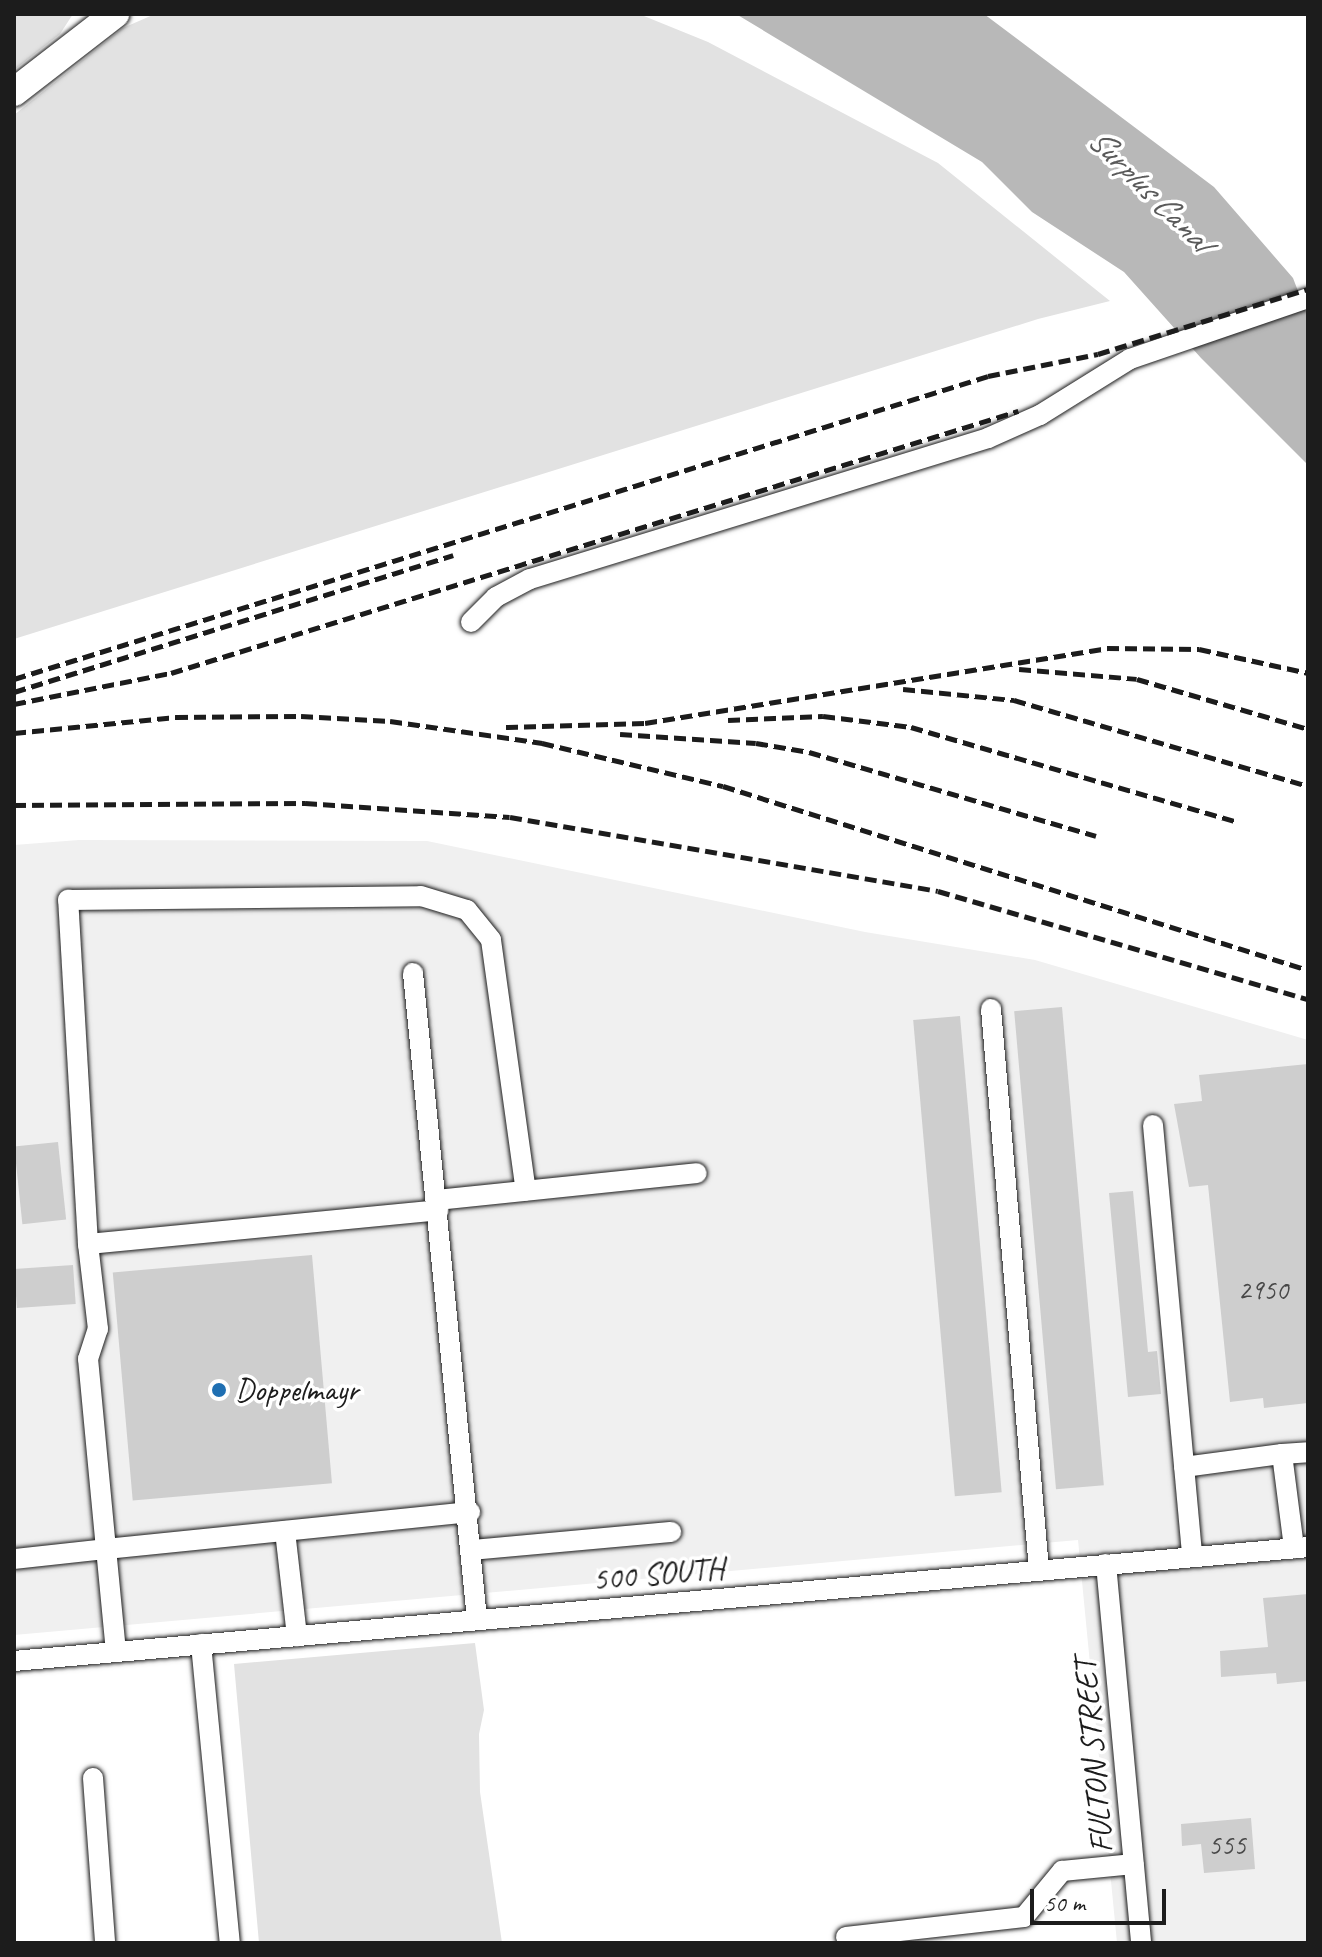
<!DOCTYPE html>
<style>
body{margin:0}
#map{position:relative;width:1322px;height:1957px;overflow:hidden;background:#fff;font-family:Caveat,sans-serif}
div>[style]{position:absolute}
.built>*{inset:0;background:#f0f0f0}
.green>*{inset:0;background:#e2e2e2}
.water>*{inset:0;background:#b8b8b8}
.building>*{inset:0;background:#cecece;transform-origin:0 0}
.roads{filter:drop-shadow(0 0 2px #1c1c1c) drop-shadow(0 0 2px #1c1c1c)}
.minor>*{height:20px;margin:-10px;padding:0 10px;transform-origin:10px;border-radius:10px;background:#fff}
.highway>*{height:28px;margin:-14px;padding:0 14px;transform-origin:14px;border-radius:14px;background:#fff}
.rail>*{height:5px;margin-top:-2.5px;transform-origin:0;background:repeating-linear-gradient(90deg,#1c1c1c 0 12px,transparent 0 18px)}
.dots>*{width:22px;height:22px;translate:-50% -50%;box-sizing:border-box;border:4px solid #fff;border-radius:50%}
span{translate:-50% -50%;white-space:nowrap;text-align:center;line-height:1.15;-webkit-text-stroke:7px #fff;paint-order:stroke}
.number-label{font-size:28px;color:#484848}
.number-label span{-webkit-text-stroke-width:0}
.poi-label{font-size:32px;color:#1c1c1c}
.left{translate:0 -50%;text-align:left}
.street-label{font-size:32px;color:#1c1c1c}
.water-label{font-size:34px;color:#5a5a5a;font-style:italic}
.frame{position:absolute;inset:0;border:16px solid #1c1c1c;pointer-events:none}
.scale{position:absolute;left:1030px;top:1889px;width:136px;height:36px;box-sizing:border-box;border:4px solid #1c1c1c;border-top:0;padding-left:10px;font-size:24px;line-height:28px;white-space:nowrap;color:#1c1c1c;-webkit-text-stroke:6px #fff;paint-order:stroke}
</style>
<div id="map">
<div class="built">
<i style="clip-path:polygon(79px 840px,427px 841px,865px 932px,1035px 960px,1308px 1040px,1308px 1943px,1117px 1943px,1078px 1540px,14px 1635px,14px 845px)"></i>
</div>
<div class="green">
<i style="clip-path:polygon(14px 14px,73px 14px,60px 34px,14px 70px)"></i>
<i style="clip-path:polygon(155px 14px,639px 14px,708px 42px,938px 163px,1110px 301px,1038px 319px,14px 639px,14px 115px,123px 28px)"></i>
<i style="clip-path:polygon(475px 1643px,484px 1710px,479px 1734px,480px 1792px,502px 1943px,259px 1943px,234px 1664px)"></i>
</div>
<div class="water">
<i style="clip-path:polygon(736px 14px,984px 14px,1214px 187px,1293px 278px,1308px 317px,1308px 465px,1201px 358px,1124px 272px,1032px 212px,982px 162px)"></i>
</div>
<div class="building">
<i style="left:1062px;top:1007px;width:480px;height:48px;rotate:85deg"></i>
<i style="left:960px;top:1016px;width:478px;height:47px;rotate:85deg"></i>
<i style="clip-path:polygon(1308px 1064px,1308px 1403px,1264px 1408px,1263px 1398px,1230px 1402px,1208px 1185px,1189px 1187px,1174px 1104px,1202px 1101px,1199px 1075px)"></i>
<i style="left:58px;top:1142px;width:78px;height:44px;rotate:84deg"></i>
<i style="clip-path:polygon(1133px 1191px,1148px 1352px,1157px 1351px,1161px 1394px,1128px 1397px,1109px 1193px)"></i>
<i style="left:312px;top:1255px;width:229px;height:200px;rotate:85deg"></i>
<i style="left:73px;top:1265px;width:39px;height:59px;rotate:86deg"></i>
<i style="clip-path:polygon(1308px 1594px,1308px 1681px,1277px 1684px,1276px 1673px,1221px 1677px,1220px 1651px,1268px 1647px,1263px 1598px)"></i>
<i style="clip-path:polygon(1251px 1818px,1255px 1869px,1204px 1873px,1201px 1844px,1182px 1846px,1181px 1824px)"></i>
</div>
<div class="roads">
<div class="minor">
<i style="left:471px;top:622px;width:35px;rotate:-45deg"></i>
<i style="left:496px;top:597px;width:38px;rotate:-28deg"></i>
<i style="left:530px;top:579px;width:479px;rotate:-17.1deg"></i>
<i style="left:988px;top:438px;width:57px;rotate:-23.9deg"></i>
<i style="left:1040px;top:415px;width:106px;rotate:-31.9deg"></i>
<i style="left:1130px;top:359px;width:188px;rotate:-18.9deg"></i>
<i style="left:413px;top:973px;width:650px;rotate:84.35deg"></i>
<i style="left:991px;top:1009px;width:563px;rotate:85.11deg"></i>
<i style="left:1153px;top:1125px;width:433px;rotate:84.8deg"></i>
<i style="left:437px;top:1200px;width:261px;rotate:-5.9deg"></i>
<i style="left:88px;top:1244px;width:345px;rotate:-93.3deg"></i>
<i style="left:68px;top:900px;width:353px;rotate:-0.6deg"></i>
<i style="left:421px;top:896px;width:48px;rotate:16.9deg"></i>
<i style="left:467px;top:910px;width:38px;rotate:51deg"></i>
<i style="left:491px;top:940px;width:253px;rotate:82.1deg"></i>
<i style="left:1282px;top:1454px;width:26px;rotate:-4deg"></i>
<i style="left:1184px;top:1467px;width:99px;rotate:-7.6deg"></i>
<i style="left:1282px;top:1454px;width:95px;rotate:82.7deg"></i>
<i style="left:285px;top:1531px;width:106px;rotate:83.5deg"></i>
<i style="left:472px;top:1550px;width:200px;rotate:-5.2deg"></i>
<i style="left:14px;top:1559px;width:93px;rotate:-6.2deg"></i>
<i style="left:106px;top:1549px;width:191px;rotate:-95.4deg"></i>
<i style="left:88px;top:1359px;width:32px;rotate:-72deg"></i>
<i style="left:98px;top:1329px;width:86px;rotate:-96.7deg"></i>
<i style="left:88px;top:1244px;width:352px;rotate:-5.5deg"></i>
<i style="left:1106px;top:1564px;width:381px;rotate:84.7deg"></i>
<i style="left:201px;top:1644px;width:300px;rotate:84.5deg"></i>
<i style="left:116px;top:1652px;width:103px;rotate:-95.5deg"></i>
<i style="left:106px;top:1549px;width:366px;rotate:-5.8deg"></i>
<i style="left:14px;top:1661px;width:1299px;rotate:-5.03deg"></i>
<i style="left:93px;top:1778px;width:165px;rotate:85.8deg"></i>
<i style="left:846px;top:1937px;width:179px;rotate:-6.4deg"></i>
<i style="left:1024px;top:1917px;width:60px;rotate:-50.4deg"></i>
<i style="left:1062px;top:1871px;width:72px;rotate:-5.6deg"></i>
</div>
<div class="highway">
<i style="left:14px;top:92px;width:128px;rotate:-37.7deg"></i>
</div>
</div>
<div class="rail">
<i style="left:1019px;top:669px;width:118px;rotate:4.8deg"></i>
<i style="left:1137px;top:679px;width:178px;rotate:16.3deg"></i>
<i style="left:14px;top:679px;width:1020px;rotate:-17.28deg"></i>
<i style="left:988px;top:376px;width:112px;rotate:-11.3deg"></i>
<i style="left:1098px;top:354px;width:220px;rotate:-17.2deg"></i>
<i style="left:903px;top:689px;width:112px;rotate:5.7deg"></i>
<i style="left:1014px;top:700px;width:306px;rotate:16.3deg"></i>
<i style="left:14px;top:692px;width:460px;rotate:-17.3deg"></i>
<i style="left:14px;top:704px;width:160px;rotate:-11.2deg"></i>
<i style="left:171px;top:673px;width:887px;rotate:-17.19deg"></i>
<i style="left:728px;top:720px;width:95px;rotate:-2.4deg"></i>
<i style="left:823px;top:716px;width:89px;rotate:7.1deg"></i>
<i style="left:911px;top:727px;width:341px;rotate:16.2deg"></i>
<i style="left:506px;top:727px;width:139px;rotate:-1.6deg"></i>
<i style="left:645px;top:723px;width:468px;rotate:-9.2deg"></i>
<i style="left:1107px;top:648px;width:92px;rotate:0.6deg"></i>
<i style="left:1199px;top:649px;width:112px;rotate:12.4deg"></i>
<i style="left:14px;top:733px;width:163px;rotate:-5.6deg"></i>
<i style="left:176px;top:717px;width:125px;rotate:-0.5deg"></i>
<i style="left:301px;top:716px;width:89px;rotate:3.2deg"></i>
<i style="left:390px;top:721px;width:154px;rotate:8.2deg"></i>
<i style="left:542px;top:743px;width:186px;rotate:13.4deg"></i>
<i style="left:723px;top:786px;width:613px;rotate:17.46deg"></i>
<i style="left:620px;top:734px;width:136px;rotate:3.8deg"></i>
<i style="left:756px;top:743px;width:54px;rotate:9.6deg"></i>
<i style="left:809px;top:752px;width:299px;rotate:16.3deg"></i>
<i style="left:14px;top:805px;width:291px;rotate:-0.4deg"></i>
<i style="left:305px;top:803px;width:205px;rotate:3.9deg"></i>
<i style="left:510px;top:817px;width:434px;rotate:9.8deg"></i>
<i style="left:938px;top:891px;width:385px;rotate:16.3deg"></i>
</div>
<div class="dots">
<i style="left:219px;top:1390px;background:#1f6fb2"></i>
</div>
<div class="number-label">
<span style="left:1263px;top:1290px">2950</span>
<span style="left:1227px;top:1845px">555</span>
</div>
<div class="poi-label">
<span class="left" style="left:235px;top:1390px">Doppelmayr</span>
</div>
<div class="street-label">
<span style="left:658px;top:1574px;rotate:-5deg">500 SOUTH</span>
<span style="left:1094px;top:1756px;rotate:-95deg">FULTON STREET</span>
</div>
<div class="water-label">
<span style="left:1150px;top:189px;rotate:45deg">Surplus Canal</span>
</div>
<div class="frame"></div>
<div class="scale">50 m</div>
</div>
